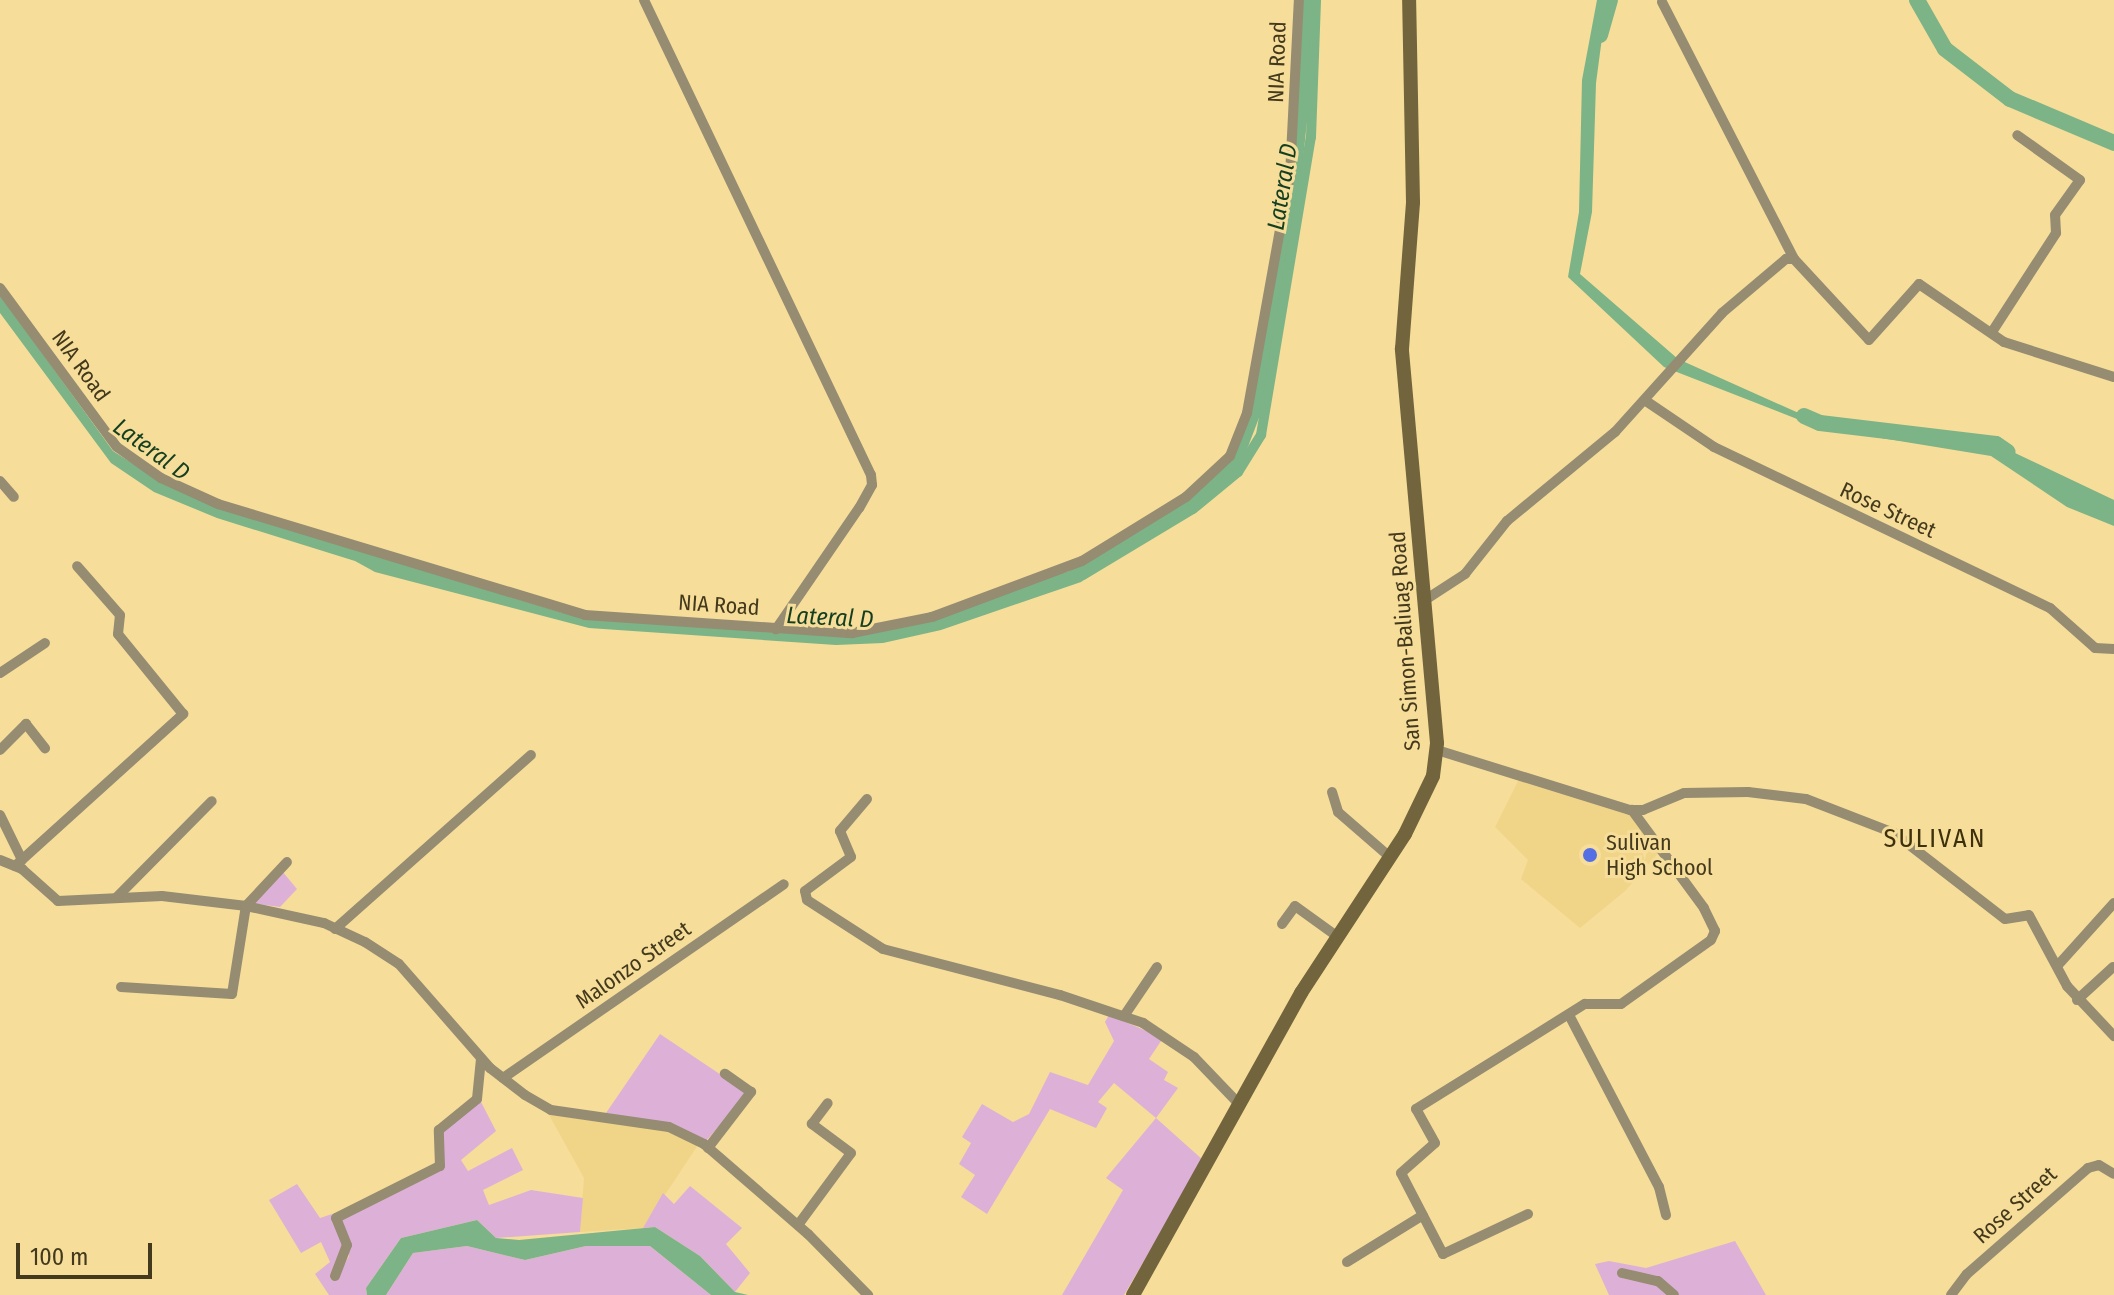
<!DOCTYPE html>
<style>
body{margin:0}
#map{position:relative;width:2114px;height:1295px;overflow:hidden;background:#f6dd99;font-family:"Fira Sans Condensed",sans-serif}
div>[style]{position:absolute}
.built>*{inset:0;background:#f0d588}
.green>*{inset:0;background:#ddb1d7}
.water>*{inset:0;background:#7cb387}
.canal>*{height:10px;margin:-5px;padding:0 5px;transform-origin:5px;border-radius:5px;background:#7cb387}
.river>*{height:16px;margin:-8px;padding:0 8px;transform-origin:8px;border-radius:8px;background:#7cb387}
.minor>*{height:10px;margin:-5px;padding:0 5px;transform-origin:5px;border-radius:5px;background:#958c72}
.secondary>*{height:14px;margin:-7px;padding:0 7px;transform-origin:7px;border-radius:7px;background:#72643d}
.dots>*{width:22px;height:22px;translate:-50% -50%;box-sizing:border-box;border:4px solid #f6dd99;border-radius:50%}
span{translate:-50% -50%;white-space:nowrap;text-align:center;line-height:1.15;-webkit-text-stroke:6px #f6dd99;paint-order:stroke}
.street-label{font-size:22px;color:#43391d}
.poi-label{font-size:22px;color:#43391d}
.left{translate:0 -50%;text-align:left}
.water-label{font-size:24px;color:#143e20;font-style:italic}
.quarter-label{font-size:26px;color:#3d310d;letter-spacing:2px}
.scale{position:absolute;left:16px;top:1243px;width:136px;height:36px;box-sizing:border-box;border:4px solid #43391d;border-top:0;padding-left:10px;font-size:24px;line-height:28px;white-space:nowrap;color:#43391d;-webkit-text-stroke:6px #f6dd99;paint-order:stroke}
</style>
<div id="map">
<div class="built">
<i style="clip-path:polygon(1519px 779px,1631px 813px,1661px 850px,1625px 891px,1580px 928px,1521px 879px,1528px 860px,1495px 827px)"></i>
<i style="clip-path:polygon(549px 1115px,667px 1130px,698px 1145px,643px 1228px,580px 1232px,584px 1178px)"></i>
</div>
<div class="green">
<i style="clip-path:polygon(282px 871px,297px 889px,280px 907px,251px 903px)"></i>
<i style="clip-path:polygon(1109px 1015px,1163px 1038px,1149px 1059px,1168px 1072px,1164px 1080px,1178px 1088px,1156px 1118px,1203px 1160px,1124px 1295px,1062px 1295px,1123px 1190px,1106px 1178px,1156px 1118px,1114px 1083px,1098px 1102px,1107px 1108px,1096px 1128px,1050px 1109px,987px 1214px,961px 1197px,975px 1175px,959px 1164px,971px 1143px,962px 1137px,982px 1104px,1013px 1122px,1029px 1114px,1050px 1072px,1088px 1085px,1114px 1041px,1105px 1022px)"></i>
<i style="clip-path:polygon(660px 1034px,748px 1093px,706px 1141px,672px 1125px,606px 1113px)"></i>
<i style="clip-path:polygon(480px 1100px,496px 1131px,461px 1160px,468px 1171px,512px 1148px,523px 1170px,483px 1190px,489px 1205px,531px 1190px,583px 1198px,580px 1232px,496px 1238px,477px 1220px,401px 1238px,366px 1288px,367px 1295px,329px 1295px,315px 1274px,330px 1262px,321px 1242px,301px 1253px,269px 1200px,297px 1184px,320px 1218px,332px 1214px,343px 1246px,330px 1278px,335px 1281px,349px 1256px,340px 1219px,443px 1168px,442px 1130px)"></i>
<i style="clip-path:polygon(690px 1186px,742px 1228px,726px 1244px,750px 1273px,735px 1292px,700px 1256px,655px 1227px,643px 1228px,663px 1193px,674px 1204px)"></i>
<i style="clip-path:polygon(1735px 1241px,1766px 1295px,1678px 1295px,1660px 1278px,1657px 1284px,1669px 1295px,1609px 1295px,1595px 1264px,1609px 1261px,1646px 1268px)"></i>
<i style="clip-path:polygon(467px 1246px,525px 1260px,586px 1246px,650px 1246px,711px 1295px,386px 1295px,413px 1253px)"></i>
</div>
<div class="water">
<i style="clip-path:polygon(1302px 0,1312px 0,1310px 93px,1299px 197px,1262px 410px,1246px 452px,1236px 468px,1194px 506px,1081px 582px,941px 630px,883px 643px,836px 645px,589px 628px,375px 572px,355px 561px,217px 518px,154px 492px,111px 463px,0 313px,0 295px,113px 451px,163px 483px,233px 512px,563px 613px,854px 635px,1069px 571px,1187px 499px,1233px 458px,1252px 404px,1292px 182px)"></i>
<i style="clip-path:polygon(1597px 0,1607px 0,1596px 83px,1592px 212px,1580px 274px,1678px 359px,1821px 423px,1996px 444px,2114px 500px,2114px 526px,2067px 507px,1991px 456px,1820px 428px,1664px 367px,1568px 277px,1579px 212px,1582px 80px)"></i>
<i style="clip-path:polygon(477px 1220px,496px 1238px,519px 1240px,655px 1227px,700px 1256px,735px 1292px,748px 1295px,711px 1295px,650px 1246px,586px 1246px,525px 1260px,467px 1246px,413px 1253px,386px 1295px,367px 1295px,366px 1288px,401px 1238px)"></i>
</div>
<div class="canal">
<i style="left:1083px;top:575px;width:128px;rotate:-31deg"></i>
<i style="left:1193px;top:509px;width:58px;rotate:-39.4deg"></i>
<i style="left:1238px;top:472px;width:44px;rotate:-58.1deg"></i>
<i style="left:1261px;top:435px;width:302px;rotate:-80.5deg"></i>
<i style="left:1311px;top:137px;width:137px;rotate:-87.9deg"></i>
</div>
<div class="river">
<i style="left:1917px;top:0;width:56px;rotate:60.3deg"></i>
<i style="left:1945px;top:49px;width:82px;rotate:37.6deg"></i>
<i style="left:2010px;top:99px;width:113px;rotate:22.9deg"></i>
<i style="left:1600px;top:35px;width:36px;rotate:-74deg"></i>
<i style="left:1804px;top:416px;width:17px;rotate:24deg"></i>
<i style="left:1820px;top:423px;width:177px;rotate:6.8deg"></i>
<i style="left:1996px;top:444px;width:14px;rotate:34deg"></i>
</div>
<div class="minor">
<i style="left:644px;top:0;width:526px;rotate:64.46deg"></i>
<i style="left:871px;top:475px;width:10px;rotate:84deg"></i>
<i style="left:872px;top:485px;width:26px;rotate:119deg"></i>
<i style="left:859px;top:508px;width:147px;rotate:124.4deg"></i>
<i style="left:1662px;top:2px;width:289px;rotate:62.8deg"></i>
<i style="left:0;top:288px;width:197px;rotate:53.7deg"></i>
<i style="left:117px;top:447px;width:54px;rotate:35.2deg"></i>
<i style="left:161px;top:478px;width:63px;rotate:24.5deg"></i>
<i style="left:218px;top:504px;width:383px;rotate:16.8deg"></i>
<i style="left:585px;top:615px;width:268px;rotate:3.9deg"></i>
<i style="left:852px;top:633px;width:82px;rotate:-11.3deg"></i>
<i style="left:932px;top:617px;width:160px;rotate:-20.5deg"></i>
<i style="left:1082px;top:561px;width:122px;rotate:-31.6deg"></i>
<i style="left:1186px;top:497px;width:60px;rotate:-43deg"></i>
<i style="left:1230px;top:456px;width:46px;rotate:-68.4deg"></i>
<i style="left:1247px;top:413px;width:242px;rotate:-79.8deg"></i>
<i style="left:1290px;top:175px;width:175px;rotate:-87.1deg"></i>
<i style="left:1992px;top:332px;width:118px;rotate:-57.1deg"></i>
<i style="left:2056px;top:233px;width:18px;rotate:-93deg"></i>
<i style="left:2055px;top:215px;width:43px;rotate:-54.5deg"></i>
<i style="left:2080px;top:180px;width:77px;rotate:-144.5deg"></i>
<i style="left:1646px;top:401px;width:82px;rotate:34.1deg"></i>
<i style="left:1714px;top:447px;width:373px;rotate:25.6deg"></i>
<i style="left:2050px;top:608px;width:60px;rotate:41.6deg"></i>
<i style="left:2095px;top:648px;width:19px;rotate:3deg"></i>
<i style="left:0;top:481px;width:21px;rotate:49deg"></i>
<i style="left:1425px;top:600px;width:48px;rotate:-33deg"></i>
<i style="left:1465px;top:574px;width:68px;rotate:-51.6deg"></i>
<i style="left:1507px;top:521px;width:140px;rotate:-39.5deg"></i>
<i style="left:1615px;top:432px;width:160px;rotate:-48deg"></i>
<i style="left:1722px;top:313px;width:84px;rotate:-40.2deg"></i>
<i style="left:1786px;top:259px;width:8px"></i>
<i style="left:1794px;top:259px;width:110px;rotate:47.2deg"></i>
<i style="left:1869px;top:340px;width:75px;rotate:-48.2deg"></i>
<i style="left:1919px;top:284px;width:103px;rotate:34.3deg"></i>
<i style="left:2004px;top:342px;width:115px;rotate:17.7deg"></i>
<i style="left:0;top:673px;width:54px;rotate:-33.7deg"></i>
<i style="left:0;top:750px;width:37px;rotate:-45deg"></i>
<i style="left:26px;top:724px;width:31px;rotate:52deg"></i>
<i style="left:1437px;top:750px;width:202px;rotate:17.3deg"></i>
<i style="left:1630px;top:810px;width:13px"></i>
<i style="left:1643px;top:810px;width:44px;rotate:-22.5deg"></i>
<i style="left:1684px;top:793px;width:64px;rotate:-0.9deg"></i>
<i style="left:1748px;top:792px;width:58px;rotate:6.9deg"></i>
<i style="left:1806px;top:799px;width:94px;rotate:21.1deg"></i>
<i style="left:1894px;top:833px;width:140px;rotate:37.8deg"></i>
<i style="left:2005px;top:919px;width:24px;rotate:-9deg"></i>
<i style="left:2029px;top:915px;width:81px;rotate:61.8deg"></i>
<i style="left:2067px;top:986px;width:69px;rotate:46.8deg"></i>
<i style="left:1332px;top:792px;width:21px;rotate:73deg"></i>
<i style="left:1338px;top:812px;width:69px;rotate:40.9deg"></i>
<i style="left:867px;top:799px;width:42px;rotate:130.2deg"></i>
<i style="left:840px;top:831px;width:28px;rotate:67deg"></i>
<i style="left:851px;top:857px;width:57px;rotate:143.5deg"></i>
<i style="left:805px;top:891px;width:9px;rotate:77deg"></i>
<i style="left:807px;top:900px;width:90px;rotate:32.8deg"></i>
<i style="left:883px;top:949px;width:183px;rotate:14.6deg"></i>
<i style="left:1060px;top:995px;width:88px;rotate:18.6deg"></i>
<i style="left:1143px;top:1023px;width:61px;rotate:33.7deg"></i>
<i style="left:1194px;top:1057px;width:65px;rotate:46.2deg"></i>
<i style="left:0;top:815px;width:50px;rotate:63.9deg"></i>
<i style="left:0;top:860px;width:24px;rotate:22deg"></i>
<i style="left:22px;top:869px;width:48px;rotate:41.6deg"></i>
<i style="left:58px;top:901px;width:104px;rotate:-2.8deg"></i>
<i style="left:162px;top:896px;width:85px;rotate:6.8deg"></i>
<i style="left:246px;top:906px;width:80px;rotate:12.3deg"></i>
<i style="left:324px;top:923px;width:45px;rotate:24.9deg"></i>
<i style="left:365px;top:942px;width:40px;rotate:32.9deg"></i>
<i style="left:399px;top:964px;width:138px;rotate:48.8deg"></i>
<i style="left:490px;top:1068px;width:44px;rotate:37.6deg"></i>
<i style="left:525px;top:1095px;width:30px;rotate:30deg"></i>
<i style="left:551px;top:1110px;width:119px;rotate:8.2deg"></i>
<i style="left:669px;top:1127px;width:39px;rotate:26deg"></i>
<i style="left:704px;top:1144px;width:138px;rotate:40.9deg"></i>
<i style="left:808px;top:1234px;width:86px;rotate:45.5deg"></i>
<i style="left:15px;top:866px;width:227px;rotate:-42.1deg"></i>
<i style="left:183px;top:714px;width:103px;rotate:-129.1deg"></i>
<i style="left:118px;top:634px;width:19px;rotate:-84deg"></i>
<i style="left:120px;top:615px;width:65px;rotate:-131.3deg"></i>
<i style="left:116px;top:898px;width:136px;rotate:-45.3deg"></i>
<i style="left:1282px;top:924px;width:22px;rotate:-54deg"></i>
<i style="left:1295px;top:906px;width:53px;rotate:35.8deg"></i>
<i style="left:335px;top:929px;width:262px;rotate:-41.6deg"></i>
<i style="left:2059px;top:964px;width:82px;rotate:-48deg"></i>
<i style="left:121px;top:987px;width:111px;rotate:3.6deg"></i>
<i style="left:232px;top:994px;width:89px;rotate:-81deg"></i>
<i style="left:246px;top:906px;width:60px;rotate:-47deg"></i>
<i style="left:2077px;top:1000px;width:49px;rotate:-42.5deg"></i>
<i style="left:1569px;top:1015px;width:194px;rotate:62.4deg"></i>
<i style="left:1659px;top:1187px;width:29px;rotate:76deg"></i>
<i style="left:1124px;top:1016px;width:59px;rotate:-56deg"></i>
<i style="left:503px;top:1078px;width:341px;rotate:-34.6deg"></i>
<i style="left:708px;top:1148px;width:71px;rotate:-52.5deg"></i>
<i style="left:751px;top:1092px;width:32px;rotate:-145deg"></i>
<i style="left:1528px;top:1214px;width:94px;rotate:154.8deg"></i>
<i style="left:1443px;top:1254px;width:91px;rotate:-117.4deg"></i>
<i style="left:1401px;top:1173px;width:45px;rotate:-41.4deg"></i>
<i style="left:1435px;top:1143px;width:39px;rotate:-119deg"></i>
<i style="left:1416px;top:1109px;width:199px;rotate:-31.9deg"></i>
<i style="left:1585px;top:1004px;width:36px"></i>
<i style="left:1621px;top:1004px;width:110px;rotate:-35.4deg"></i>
<i style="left:1711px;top:940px;width:10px;rotate:-66deg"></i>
<i style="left:1715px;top:931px;width:25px;rotate:-116deg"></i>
<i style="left:1704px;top:908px;width:122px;rotate:-126.3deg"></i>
<i style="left:798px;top:1225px;width:89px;rotate:-53.6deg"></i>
<i style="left:851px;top:1153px;width:49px;rotate:-143.4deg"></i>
<i style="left:812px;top:1124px;width:26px;rotate:-53deg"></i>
<i style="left:1347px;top:1262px;width:89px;rotate:-31.7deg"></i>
<i style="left:1622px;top:1273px;width:37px;rotate:13deg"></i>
<i style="left:1658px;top:1281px;width:21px;rotate:41deg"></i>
<i style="left:335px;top:1276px;width:33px;rotate:-69deg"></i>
<i style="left:347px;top:1245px;width:29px;rotate:-112deg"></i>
<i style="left:336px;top:1218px;width:116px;rotate:-26.6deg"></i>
<i style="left:440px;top:1166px;width:36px;rotate:-92deg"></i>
<i style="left:439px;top:1130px;width:49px;rotate:-39.2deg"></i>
<i style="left:477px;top:1099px;width:40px;rotate:-84.3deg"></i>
<i style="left:1951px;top:1295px;width:26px;rotate:-53deg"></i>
<i style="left:1967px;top:1274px;width:161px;rotate:-41.2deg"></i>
<i style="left:2088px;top:1168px;width:11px;rotate:-15deg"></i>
<i style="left:2099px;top:1165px;width:17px;rotate:31deg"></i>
</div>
<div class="secondary">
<i style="left:1133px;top:1295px;width:346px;rotate:-60.9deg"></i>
<i style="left:1301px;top:993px;width:190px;rotate:-56.8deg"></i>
<i style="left:1405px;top:834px;width:64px;rotate:-64.2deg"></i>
<i style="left:1433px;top:776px;width:33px;rotate:-83deg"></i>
<i style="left:1437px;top:743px;width:396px;rotate:-95.1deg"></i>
<i style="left:1402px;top:349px;width:147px;rotate:-85.7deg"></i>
<i style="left:1413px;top:202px;width:202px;rotate:-91.1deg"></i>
</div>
<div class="dots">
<i style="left:1590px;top:855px;background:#546ee4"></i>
</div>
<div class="street-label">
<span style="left:1277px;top:62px;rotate:-88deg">NIA Road</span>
<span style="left:81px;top:366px;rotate:54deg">NIA Road</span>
<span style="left:1888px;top:510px;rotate:25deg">Rose Street</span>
<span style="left:719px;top:605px;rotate:4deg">NIA Road</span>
<span style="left:1405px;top:641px;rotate:-94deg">San Simon-Baliuag Road</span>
<span style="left:633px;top:965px;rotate:-35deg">Malonzo Street</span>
<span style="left:2015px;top:1205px;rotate:-42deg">Rose Street</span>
</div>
<div class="poi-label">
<span class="left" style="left:1606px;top:855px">Sulivan<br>High School</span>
</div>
<div class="water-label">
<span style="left:1283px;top:187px;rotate:-81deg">Lateral D</span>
<span style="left:151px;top:450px;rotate:36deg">Lateral D</span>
<span style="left:830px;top:618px;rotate:3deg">Lateral D</span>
</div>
<div class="quarter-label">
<span style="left:1935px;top:839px">SULIVAN</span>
</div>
<div class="scale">100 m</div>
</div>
